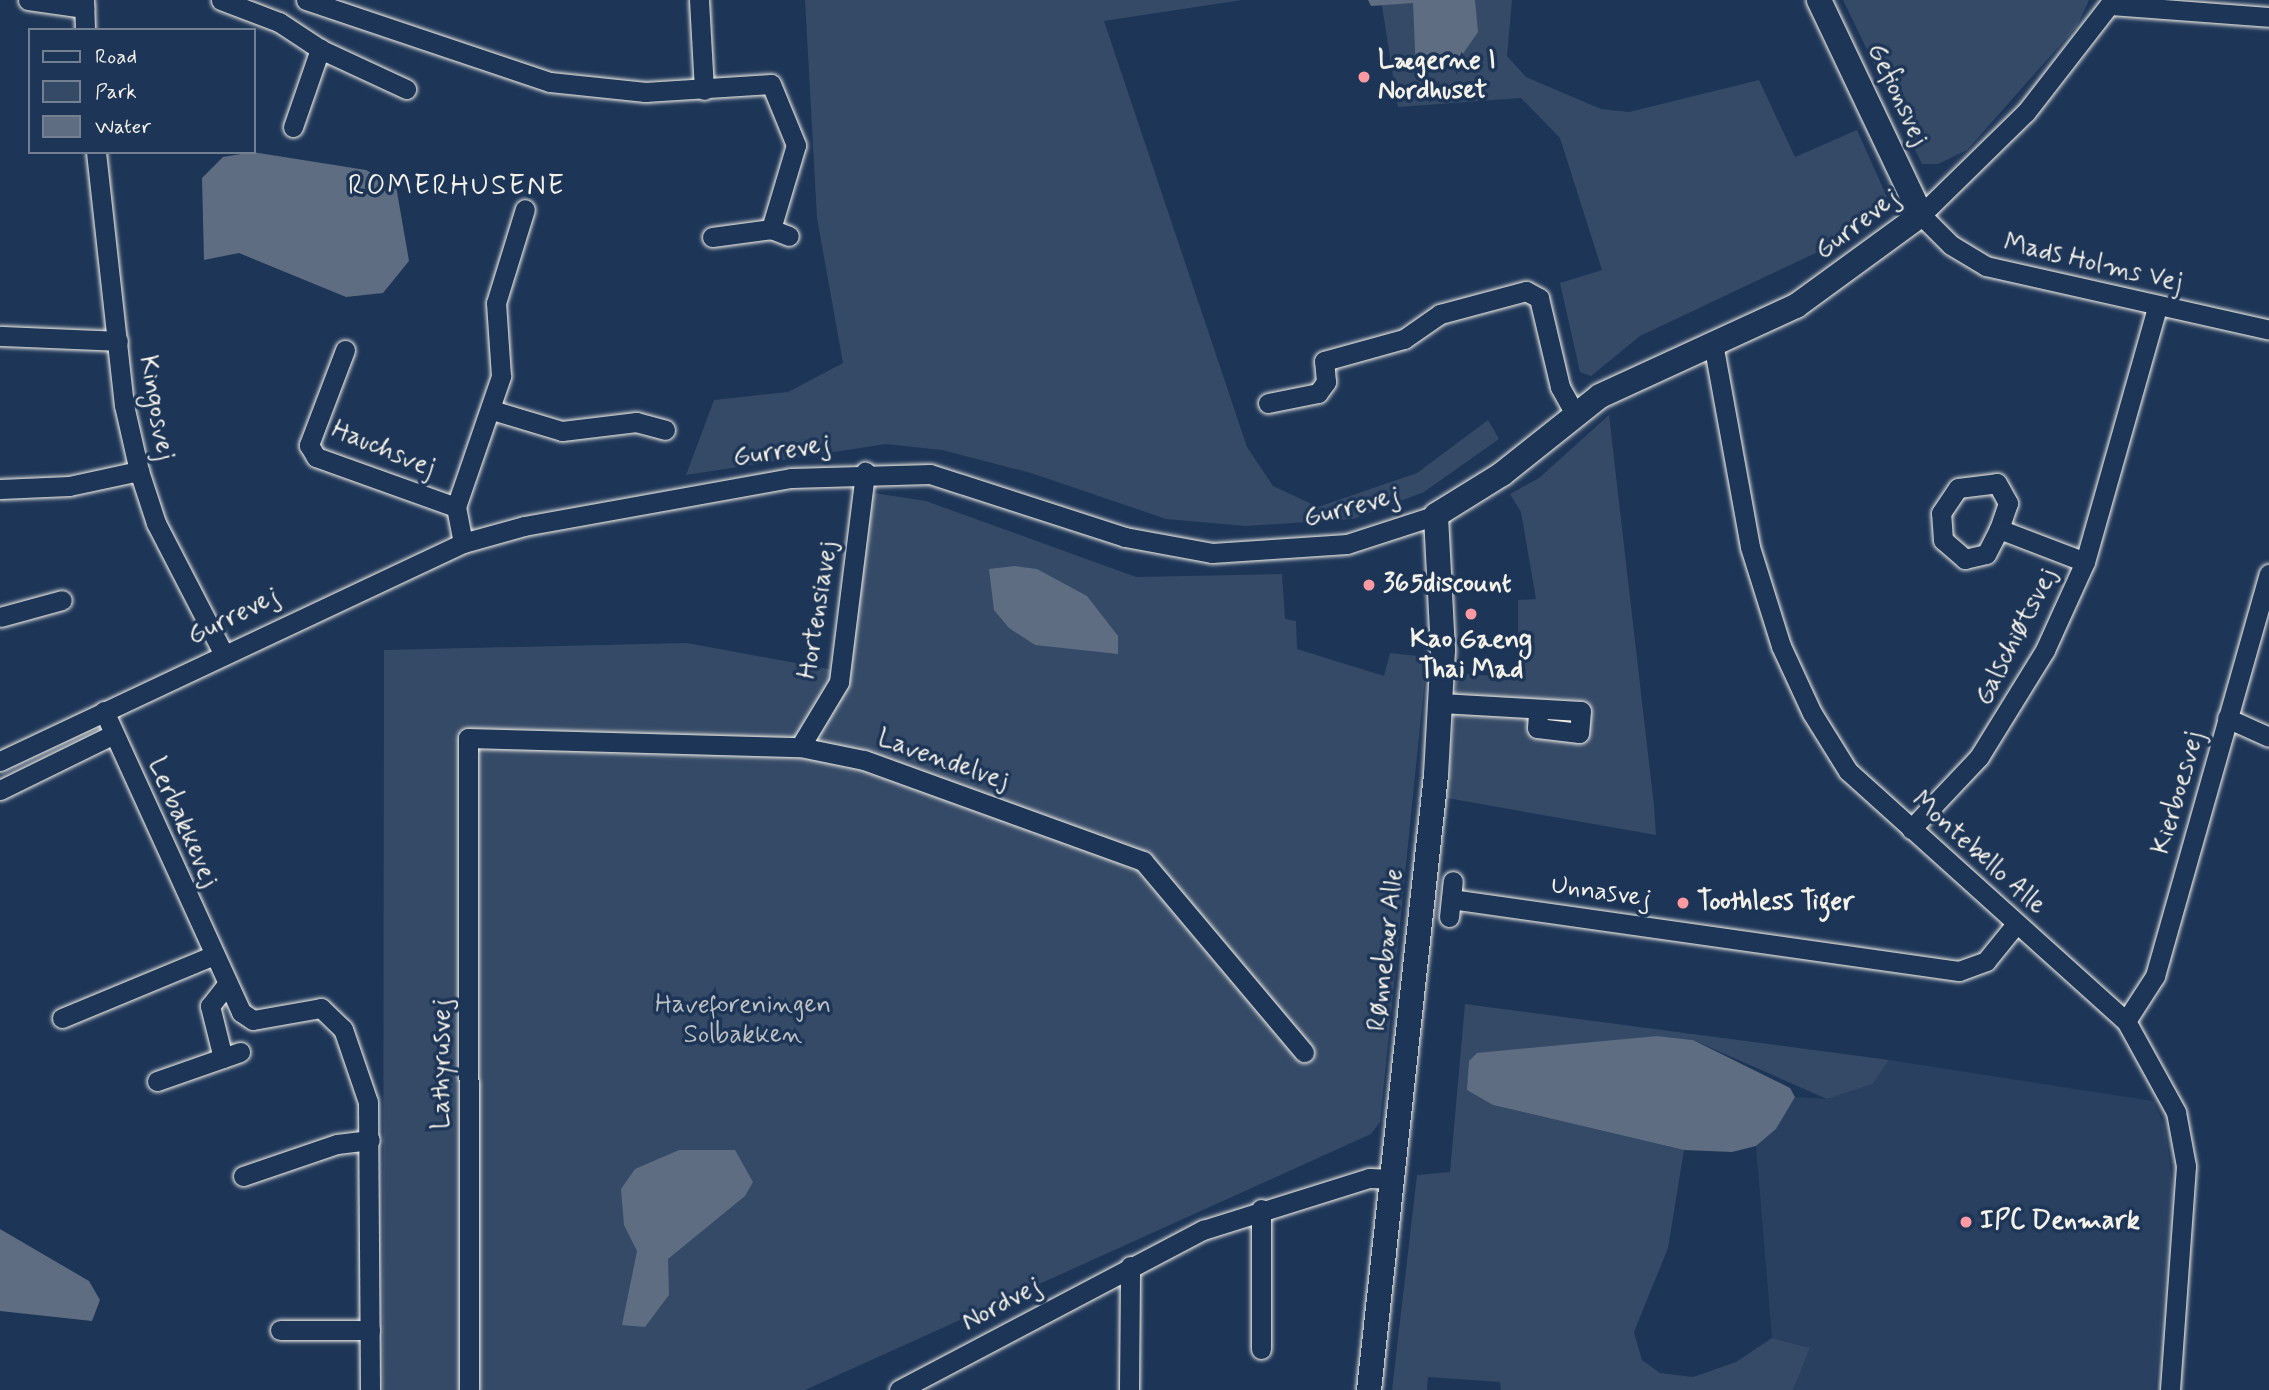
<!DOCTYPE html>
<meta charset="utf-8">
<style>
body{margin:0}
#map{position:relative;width:2269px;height:1390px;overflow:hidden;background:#1d3557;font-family:Mynerve,sans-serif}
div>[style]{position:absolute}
.built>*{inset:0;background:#2a4060}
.green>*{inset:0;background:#354a67}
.water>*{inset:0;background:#5e6d82}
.roads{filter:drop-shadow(0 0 2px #f4f1e8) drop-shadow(0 0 2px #f4f1e8)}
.minor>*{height:19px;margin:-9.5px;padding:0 9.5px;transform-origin:9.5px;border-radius:9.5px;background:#1d3557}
.major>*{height:24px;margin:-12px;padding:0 12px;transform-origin:12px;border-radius:12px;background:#1d3557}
.dots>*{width:19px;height:19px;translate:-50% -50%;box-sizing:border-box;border:4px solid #1d3557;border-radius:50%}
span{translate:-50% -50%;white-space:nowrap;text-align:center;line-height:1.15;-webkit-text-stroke:7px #1d3557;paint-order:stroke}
.poi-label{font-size:26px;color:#f4f1e8;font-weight:700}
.left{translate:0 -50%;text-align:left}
.street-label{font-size:26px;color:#f4f1e8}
.park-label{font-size:26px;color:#bbbfc1}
.neighbourhood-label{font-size:28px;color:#f4f1e8;letter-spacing:2px}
.legend{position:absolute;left:28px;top:28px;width:228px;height:126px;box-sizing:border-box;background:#1d3557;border:2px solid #738091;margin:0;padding:9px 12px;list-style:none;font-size:21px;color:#f4f1e8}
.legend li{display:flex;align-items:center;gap:14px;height:35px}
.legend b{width:35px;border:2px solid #738091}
</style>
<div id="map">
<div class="built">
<i style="clip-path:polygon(1889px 1060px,2153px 1101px,2165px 1127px,2173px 1191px,2155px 1390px,1793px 1390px,1810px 1348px,1772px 1338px,1756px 1146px,1776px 1129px,1795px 1097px,1827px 1099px,1873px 1084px)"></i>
</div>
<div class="green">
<i style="clip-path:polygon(805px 0,1242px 0,1104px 21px,1247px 447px,1273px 486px,1318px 507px,1417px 473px,1488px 420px,1499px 439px,1424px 492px,1353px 519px,1245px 526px,1166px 519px,1031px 473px,942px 450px,886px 444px,686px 475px,714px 400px,788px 392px,843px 363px,817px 218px)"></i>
<i style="clip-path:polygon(1381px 0,1512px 0,1507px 56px,1526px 77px,1601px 109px,1629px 112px,1759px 80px,1795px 157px,1857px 130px,1887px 197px,1824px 249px,1640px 336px,1591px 376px,1580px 372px,1560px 283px,1602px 270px,1560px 138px,1521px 98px,1398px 107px)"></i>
<i style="clip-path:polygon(1843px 0,2089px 0,2077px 26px,1967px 150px,1938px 164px,1922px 164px)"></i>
<i style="clip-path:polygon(1609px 415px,1654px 806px,1656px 835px,1447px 798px,1457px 673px,1518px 678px,1518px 600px,1536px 599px,1521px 512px,1510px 494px,1539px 478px)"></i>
<i style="clip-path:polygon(855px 490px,926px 501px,1136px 577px,1282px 574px,1285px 619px,1296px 621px,1297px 649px,1384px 676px,1390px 653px,1427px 657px,1380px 1122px,1371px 1134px,805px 1390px,383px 1390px,384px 650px,687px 643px,834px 670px)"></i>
<i style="clip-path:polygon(1465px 1004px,1889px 1060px,1873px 1084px,1827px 1099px,1693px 1040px,1657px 1036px,1584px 1044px,1493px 1105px,1684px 1150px,1668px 1248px,1634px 1332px,1642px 1360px,1660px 1373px,1693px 1377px,1736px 1362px,1772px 1338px,1810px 1348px,1793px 1390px,1501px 1390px,1500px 1382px,1428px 1377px,1427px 1390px,1392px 1390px,1417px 1175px,1450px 1172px)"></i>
</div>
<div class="water">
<i style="clip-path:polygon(1368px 0,1475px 0,1478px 32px,1456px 64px,1416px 72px,1413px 3px,1371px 6px)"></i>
<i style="clip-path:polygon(253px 152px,366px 170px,396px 186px,409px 261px,383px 293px,346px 297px,239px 253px,204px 260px,202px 178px,223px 157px)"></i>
<i style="clip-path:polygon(1015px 566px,1037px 569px,1087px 596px,1118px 636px,1118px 654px,1035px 645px,1009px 628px,994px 610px,989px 569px)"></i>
<i style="clip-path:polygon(1657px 1036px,1693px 1040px,1790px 1088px,1795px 1097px,1776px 1129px,1756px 1146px,1732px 1152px,1684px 1150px,1493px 1105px,1467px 1090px,1469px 1061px,1477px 1053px)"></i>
<i style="clip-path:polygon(679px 1150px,735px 1150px,753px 1182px,745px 1196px,668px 1259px,669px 1295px,645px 1327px,622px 1325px,637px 1251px,624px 1225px,621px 1189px,635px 1169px)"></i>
<i style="clip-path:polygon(0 1229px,89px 1281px,100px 1300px,92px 1321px,0 1311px)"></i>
</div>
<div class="roads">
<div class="minor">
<i style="left:28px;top:0;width:57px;rotate:8.1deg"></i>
<i style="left:84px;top:0;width:30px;rotate:88deg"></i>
<i style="left:221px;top:0;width:62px;rotate:20.8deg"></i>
<i style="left:279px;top:22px;width:49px;rotate:33.4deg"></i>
<i style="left:320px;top:49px;width:95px;rotate:24.9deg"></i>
<i style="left:306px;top:0;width:257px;rotate:18.6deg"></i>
<i style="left:550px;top:82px;width:96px;rotate:6deg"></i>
<i style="left:645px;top:92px;width:126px;rotate:-3.6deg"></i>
<i style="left:771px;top:84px;width:66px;rotate:67.7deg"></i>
<i style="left:796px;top:145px;width:88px;rotate:106.6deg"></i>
<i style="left:699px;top:0;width:90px;rotate:86.8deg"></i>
<i style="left:2113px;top:0;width:142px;rotate:127.8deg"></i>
<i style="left:2026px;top:112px;width:147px;rotate:135.6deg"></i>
<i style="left:1921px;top:215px;width:42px;rotate:45deg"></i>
<i style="left:1951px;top:245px;width:41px;rotate:31deg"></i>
<i style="left:1986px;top:266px;width:290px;rotate:12.7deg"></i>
<i style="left:2110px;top:5px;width:159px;rotate:4.3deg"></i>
<i style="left:293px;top:127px;width:83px;rotate:-70.9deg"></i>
<i style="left:96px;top:152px;width:255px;rotate:83.7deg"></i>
<i style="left:124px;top:405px;width:68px;rotate:77.2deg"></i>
<i style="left:139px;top:471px;width:55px;rotate:71.9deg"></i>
<i style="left:156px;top:523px;width:148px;rotate:62.7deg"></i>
<i style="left:712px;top:237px;width:60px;rotate:-7.7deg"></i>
<i style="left:771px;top:229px;width:19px;rotate:21deg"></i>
<i style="left:0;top:336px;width:118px;rotate:2.4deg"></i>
<i style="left:1713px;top:343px;width:207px;rotate:79.7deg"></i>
<i style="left:1750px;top:547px;width:104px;rotate:72.6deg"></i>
<i style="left:1781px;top:646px;width:74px;rotate:65.2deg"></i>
<i style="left:1812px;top:713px;width:68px;rotate:58.2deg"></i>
<i style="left:1848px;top:771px;width:374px;rotate:42deg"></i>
<i style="left:2126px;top:1021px;width:104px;rotate:61.2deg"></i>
<i style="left:2176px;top:1112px;width:55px;rotate:79.5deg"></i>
<i style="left:2186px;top:1166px;width:225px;rotate:94.1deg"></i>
<i style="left:345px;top:350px;width:102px;rotate:110.8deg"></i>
<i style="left:309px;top:445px;width:14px;rotate:60deg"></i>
<i style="left:316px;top:457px;width:149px;rotate:19.7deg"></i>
<i style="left:1268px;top:403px;width:51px;rotate:-11.3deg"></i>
<i style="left:1318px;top:393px;width:14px;rotate:-54deg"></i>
<i style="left:1326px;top:382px;width:21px;rotate:-95deg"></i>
<i style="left:1324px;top:361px;width:83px;rotate:-15.4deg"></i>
<i style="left:1404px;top:339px;width:44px;rotate:-34.8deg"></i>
<i style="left:1440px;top:314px;width:89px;rotate:-15deg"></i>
<i style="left:1526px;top:291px;width:15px;rotate:28deg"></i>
<i style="left:1539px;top:298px;width:91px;rotate:76.7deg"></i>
<i style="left:1560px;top:387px;width:31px;rotate:61deg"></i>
<i style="left:492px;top:410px;width:73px;rotate:16.7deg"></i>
<i style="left:562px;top:431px;width:75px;rotate:-6.9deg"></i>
<i style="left:636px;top:422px;width:30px;rotate:15deg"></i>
<i style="left:0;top:489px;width:69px;rotate:-2.5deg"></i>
<i style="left:69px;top:486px;width:72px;rotate:-12.1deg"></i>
<i style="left:1999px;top:529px;width:28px;rotate:117deg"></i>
<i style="left:1986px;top:554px;width:22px;rotate:167deg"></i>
<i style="left:1965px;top:559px;width:29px;rotate:-139deg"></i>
<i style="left:1943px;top:540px;width:27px;rotate:-94deg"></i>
<i style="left:1941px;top:513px;width:30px;rotate:-56deg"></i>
<i style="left:1958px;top:488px;width:39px;rotate:-7deg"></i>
<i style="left:1997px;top:483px;width:23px;rotate:61deg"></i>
<i style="left:2008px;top:503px;width:28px;rotate:109deg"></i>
<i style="left:1999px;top:529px;width:92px;rotate:21deg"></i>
<i style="left:463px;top:543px;width:37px;rotate:-101deg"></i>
<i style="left:456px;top:507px;width:139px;rotate:-71deg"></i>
<i style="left:501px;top:376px;width:73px;rotate:-93.9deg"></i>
<i style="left:496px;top:303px;width:98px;rotate:-72.9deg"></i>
<i style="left:0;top:617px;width:64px;rotate:-15.3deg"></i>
<i style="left:1441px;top:703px;width:140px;rotate:3.3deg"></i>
<i style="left:1581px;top:711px;width:22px;rotate:95deg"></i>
<i style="left:1579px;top:733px;width:42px;rotate:-173.2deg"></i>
<i style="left:1537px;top:728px;width:16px;rotate:-86deg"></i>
<i style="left:104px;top:711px;width:331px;rotate:65.5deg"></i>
<i style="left:241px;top:1012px;width:14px;rotate:34deg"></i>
<i style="left:253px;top:1020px;width:69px;rotate:-10deg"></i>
<i style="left:321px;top:1008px;width:30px;rotate:44deg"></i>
<i style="left:343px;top:1029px;width:77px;rotate:71.1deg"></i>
<i style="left:368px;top:1102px;width:288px;rotate:89.6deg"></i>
<i style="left:2227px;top:718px;width:46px;rotate:24.3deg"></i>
<i style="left:800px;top:747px;width:76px;rotate:-59deg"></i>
<i style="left:839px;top:682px;width:212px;rotate:-82.9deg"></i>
<i style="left:0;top:761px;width:512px;rotate:-25.21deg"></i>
<i style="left:463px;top:543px;width:63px;rotate:-15.6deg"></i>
<i style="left:524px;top:526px;width:271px;rotate:-10.2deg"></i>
<i style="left:791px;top:478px;width:139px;rotate:-1.6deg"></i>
<i style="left:930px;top:474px;width:205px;rotate:17.9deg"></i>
<i style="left:1125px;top:537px;width:88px;rotate:10.4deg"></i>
<i style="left:1212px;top:553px;width:135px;rotate:-3.8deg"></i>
<i style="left:1347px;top:544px;width:94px;rotate:-18deg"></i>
<i style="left:0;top:790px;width:127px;rotate:-26.2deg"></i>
<i style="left:1911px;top:829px;width:99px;rotate:-46.6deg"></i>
<i style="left:1979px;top:757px;width:126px;rotate:-58.3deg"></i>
<i style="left:2045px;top:650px;width:97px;rotate:-65.6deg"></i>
<i style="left:2085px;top:562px;width:265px;rotate:-74.2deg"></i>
<i style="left:1451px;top:899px;width:513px;rotate:8.07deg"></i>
<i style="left:1959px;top:971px;width:29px;rotate:-20deg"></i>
<i style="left:1986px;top:961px;width:48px;rotate:-51deg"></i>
<i style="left:1449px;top:917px;width:36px;rotate:-84deg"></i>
<i style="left:62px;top:1018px;width:162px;rotate:-22.5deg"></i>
<i style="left:2126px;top:1021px;width:54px;rotate:-57.2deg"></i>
<i style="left:2155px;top:976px;width:418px;rotate:-74.2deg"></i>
<i style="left:223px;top:1058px;width:54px;rotate:-104deg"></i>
<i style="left:210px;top:1006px;width:24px;rotate:-52deg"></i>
<i style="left:157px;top:1081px;width:88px;rotate:-19.3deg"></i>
<i style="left:243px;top:1176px;width:99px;rotate:-18.8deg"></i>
<i style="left:337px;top:1144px;width:33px;rotate:-7deg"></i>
<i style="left:280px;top:1330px;width:90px"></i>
<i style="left:1261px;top:1349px;width:140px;rotate:-90deg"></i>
<i style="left:469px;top:1390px;width:652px;rotate:-90.09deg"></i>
<i style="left:468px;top:738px;width:332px;rotate:1.6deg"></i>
<i style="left:800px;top:747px;width:65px;rotate:11.5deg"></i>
<i style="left:864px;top:760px;width:297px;rotate:19.9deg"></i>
<i style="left:1143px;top:861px;width:250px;rotate:49.9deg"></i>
<i style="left:899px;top:1390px;width:344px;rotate:-27.8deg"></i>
<i style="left:1203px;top:1230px;width:174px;rotate:-17.4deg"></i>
<i style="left:1369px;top:1178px;width:25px;rotate:2deg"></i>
<i style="left:1129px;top:1390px;width:124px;rotate:-89.5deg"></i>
</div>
<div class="major">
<i style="left:1369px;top:1390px;width:619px;rotate:-83.78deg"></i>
<i style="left:1436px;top:775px;width:125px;rotate:-86.8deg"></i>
<i style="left:1443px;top:650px;width:135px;rotate:-93deg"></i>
<i style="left:1436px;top:515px;width:78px;rotate:-31.8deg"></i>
<i style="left:1502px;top:474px;width:125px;rotate:-38.5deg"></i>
<i style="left:1600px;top:396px;width:216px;rotate:-24.7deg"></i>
<i style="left:1796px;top:306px;width:155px;rotate:-36.1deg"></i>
<i style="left:1921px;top:215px;width:238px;rotate:-115.4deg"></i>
</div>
</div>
<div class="dots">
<i style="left:1364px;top:77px;background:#ff9aa2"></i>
<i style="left:1369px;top:585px;background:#ff9aa2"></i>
<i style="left:1471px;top:614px;background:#ff9aa2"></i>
<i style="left:1683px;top:903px;background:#ff9aa2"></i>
<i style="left:1966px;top:1222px;background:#ff9aa2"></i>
</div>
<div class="poi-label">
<span class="left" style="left:1378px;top:77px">Lægerne I<br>Nordhuset</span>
<span class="left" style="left:1383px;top:585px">365discount</span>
<span style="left:1471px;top:656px">Kao Gaeng<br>Thai Mad</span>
<span class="left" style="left:1697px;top:903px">Toothless Tiger</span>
<span class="left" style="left:1980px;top:1222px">IPC Denmark</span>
</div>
<div class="street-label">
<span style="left:1897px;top:95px;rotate:65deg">Gefionsvej</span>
<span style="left:1858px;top:225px;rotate:-37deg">Gurrevej</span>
<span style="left:2093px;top:264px;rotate:13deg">Mads Holms Vej</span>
<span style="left:155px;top:408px;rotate:80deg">Kingosvej</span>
<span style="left:383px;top:450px;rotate:22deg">Hauchsvej</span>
<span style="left:782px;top:452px;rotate:-8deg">Gurrevej</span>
<span style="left:1352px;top:508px;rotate:-14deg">Gurrevej</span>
<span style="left:819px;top:610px;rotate:-81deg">Hortensiavej</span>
<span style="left:234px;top:617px;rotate:-26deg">Gurrevej</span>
<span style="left:2017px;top:637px;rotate:-63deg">Galschiøtsvej</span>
<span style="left:943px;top:761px;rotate:19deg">Lavendelvej</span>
<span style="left:2179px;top:793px;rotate:-74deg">Kierboesvej</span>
<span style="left:182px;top:823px;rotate:66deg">Lerbakkevej</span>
<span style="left:1978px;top:854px;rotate:42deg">Montebello Alle</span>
<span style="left:1601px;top:893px;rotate:8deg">Unnasvej</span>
<span style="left:1387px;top:950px;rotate:-84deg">Rønnebær Alle</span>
<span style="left:443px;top:1064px;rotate:-90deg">Lathyrusvej</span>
<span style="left:1002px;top:1305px;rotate:-28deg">Nordvej</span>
</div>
<div class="park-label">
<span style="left:743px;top:1021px">Haveforeningen<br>Solbakken</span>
</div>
<div class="neighbourhood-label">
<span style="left:457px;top:187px">ROMERHUSENE</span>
</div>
<ul class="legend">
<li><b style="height:9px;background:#1d3557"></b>Road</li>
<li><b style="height:19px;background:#354a67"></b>Park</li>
<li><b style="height:19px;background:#5e6d82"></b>Water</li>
</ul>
</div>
